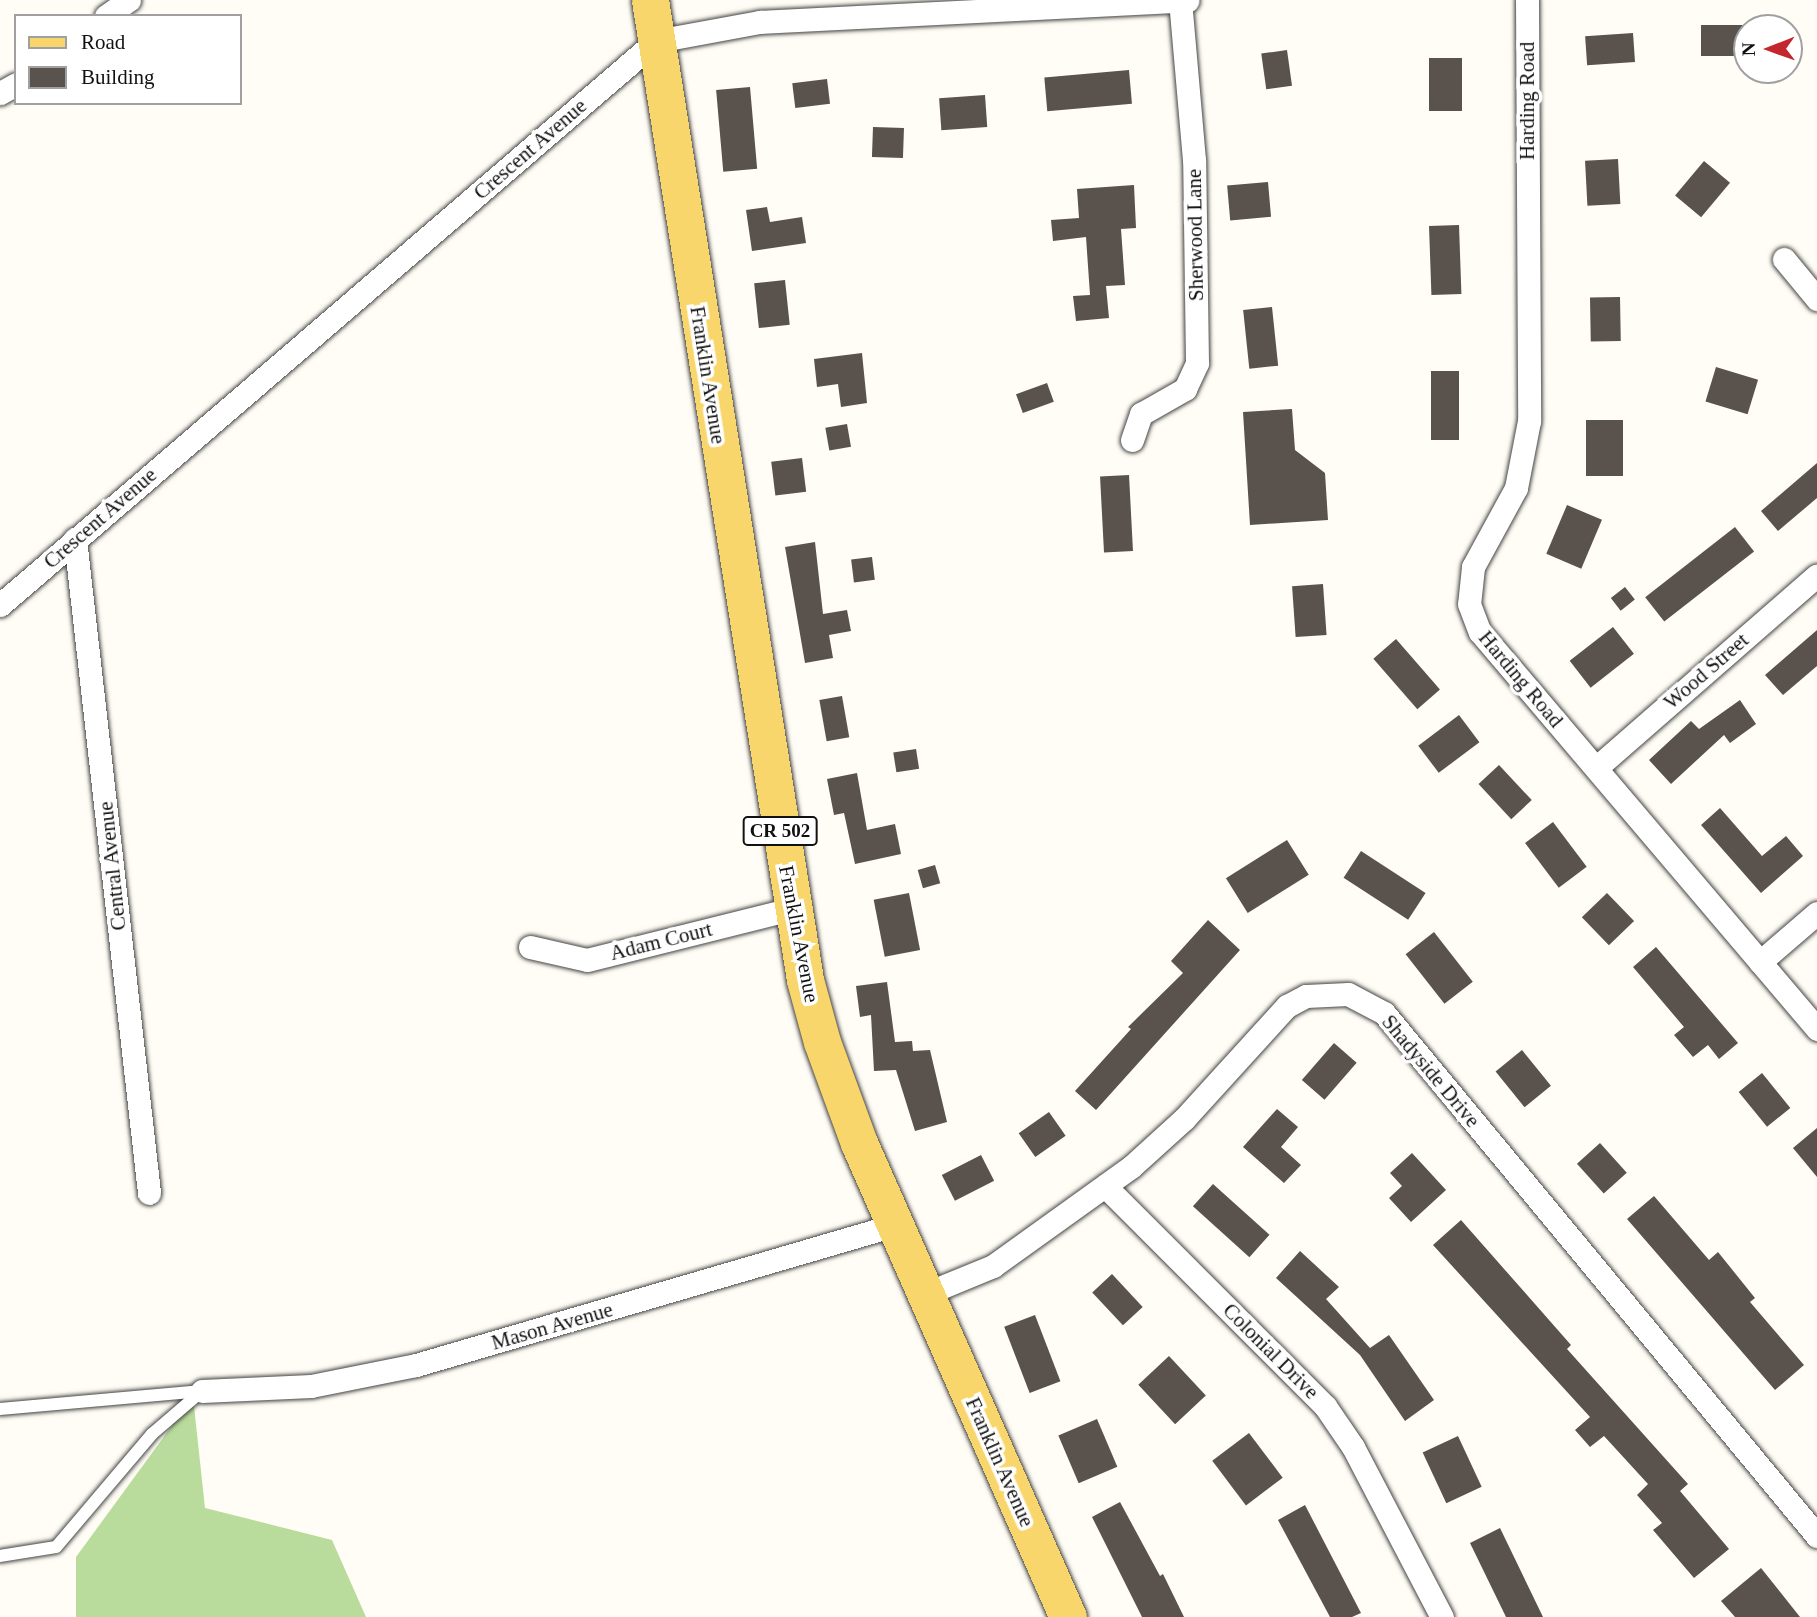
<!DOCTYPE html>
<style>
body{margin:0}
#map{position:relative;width:1817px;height:1617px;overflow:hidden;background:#fffdf5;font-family:Georgia,serif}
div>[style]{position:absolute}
.forest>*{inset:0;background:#b9dc9c}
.building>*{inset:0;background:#5a524d;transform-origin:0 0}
.roads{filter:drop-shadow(0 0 2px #444) drop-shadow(0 0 2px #444)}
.lane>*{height:12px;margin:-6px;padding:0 6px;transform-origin:6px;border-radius:6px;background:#fff}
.street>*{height:23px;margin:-11.5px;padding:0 11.5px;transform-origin:11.5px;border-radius:11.5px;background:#fff}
.primary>*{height:37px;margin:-18.5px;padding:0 18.5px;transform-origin:18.5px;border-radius:18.5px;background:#f9d66b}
span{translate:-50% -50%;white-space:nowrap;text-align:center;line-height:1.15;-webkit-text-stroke:7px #fff;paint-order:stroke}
.shield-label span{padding:2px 5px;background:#fff;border:2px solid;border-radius:5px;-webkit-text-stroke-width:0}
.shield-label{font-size:19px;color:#111;font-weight:700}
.street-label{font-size:21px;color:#111}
.legend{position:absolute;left:14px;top:14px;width:228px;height:91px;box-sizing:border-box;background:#fff;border:2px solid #a0a0a0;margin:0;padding:9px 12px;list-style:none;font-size:21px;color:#111}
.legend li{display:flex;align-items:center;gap:14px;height:35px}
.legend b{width:35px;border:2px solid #a0a0a0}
.north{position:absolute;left:1733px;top:14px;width:70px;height:70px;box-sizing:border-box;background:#fff;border:2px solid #a0a0a0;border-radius:50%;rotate:269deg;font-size:19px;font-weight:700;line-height:28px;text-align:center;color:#111}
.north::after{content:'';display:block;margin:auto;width:24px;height:32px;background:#c4262e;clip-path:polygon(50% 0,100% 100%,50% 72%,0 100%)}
</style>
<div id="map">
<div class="forest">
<i style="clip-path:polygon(193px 1397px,205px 1508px,332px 1540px,366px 1617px,76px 1617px,76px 1557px)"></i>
</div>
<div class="building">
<i style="left:1747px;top:25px;width:31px;height:46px;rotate:90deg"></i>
<i style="left:1633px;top:33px;width:29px;height:48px;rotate:86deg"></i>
<i style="left:1287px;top:50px;width:36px;height:26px;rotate:82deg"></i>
<i style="left:1429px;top:58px;width:33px;height:53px"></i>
<i style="left:1129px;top:70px;width:34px;height:85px;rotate:85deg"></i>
<i style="left:827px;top:79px;width:25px;height:35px;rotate:83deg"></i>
<i style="left:750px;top:87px;width:82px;height:34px;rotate:85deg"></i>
<i style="left:985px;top:95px;width:32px;height:46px;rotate:86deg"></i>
<i style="left:873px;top:127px;width:31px;height:30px;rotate:2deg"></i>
<i style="left:1618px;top:159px;width:45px;height:33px;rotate:87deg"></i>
<i style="left:1704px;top:161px;width:34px;height:45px;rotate:40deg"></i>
<i style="left:1268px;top:182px;width:35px;height:41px;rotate:85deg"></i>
<i style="clip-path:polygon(1134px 185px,1136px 228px,1121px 229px,1125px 285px,1106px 286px,1109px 318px,1076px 321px,1073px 296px,1090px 295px,1086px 237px,1053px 241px,1051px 220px,1079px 218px,1077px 189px)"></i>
<i style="clip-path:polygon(767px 207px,770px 222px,802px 217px,806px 243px,752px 251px,746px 210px)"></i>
<i style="left:1459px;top:225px;width:69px;height:30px;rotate:88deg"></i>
<i style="left:785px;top:280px;width:45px;height:31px;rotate:84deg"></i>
<i style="left:1620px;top:297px;width:44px;height:30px;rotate:89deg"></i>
<i style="left:1272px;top:307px;width:59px;height:29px;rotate:84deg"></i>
<i style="clip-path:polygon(862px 353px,867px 403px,841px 407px,838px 384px,817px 387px,814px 359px)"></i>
<i style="left:1716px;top:367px;width:44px;height:36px;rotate:17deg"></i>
<i style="left:1431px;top:371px;width:28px;height:69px"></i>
<i style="left:1047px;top:383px;width:20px;height:33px;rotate:70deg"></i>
<i style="clip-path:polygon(1292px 409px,1295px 450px,1325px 473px,1328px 520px,1250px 525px,1243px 412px)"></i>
<i style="left:1623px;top:420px;width:56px;height:37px;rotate:90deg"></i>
<i style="left:847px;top:424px;width:23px;height:22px;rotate:80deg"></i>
<i style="left:802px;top:458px;width:34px;height:31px;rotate:83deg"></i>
<i style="clip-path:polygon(1817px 463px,1817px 498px,1778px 531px,1761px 511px)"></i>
<i style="left:1129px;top:475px;width:76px;height:29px;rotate:87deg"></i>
<i style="left:1567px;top:505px;width:38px;height:53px;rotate:23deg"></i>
<i style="left:1735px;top:527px;width:31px;height:114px;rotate:52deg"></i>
<i style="clip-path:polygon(815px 542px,823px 614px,847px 610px,851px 631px,829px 635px,833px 658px,805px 663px,785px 547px)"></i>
<i style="left:872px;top:557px;width:23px;height:21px;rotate:83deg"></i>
<i style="left:1323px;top:584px;width:51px;height:31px;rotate:86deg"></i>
<i style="left:1625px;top:587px;width:16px;height:18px;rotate:52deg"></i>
<i style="left:1613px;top:627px;width:34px;height:55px;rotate:52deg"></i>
<i style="clip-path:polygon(1817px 630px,1817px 666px,1783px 695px,1765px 675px)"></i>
<i style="left:1396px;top:639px;width:67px;height:30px;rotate:49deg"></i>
<i style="left:842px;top:696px;width:42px;height:23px;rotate:80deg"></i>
<i style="clip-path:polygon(1740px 700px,1756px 724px,1730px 743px,1724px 735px,1671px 784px,1649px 760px,1691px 721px,1699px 729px)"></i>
<i style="left:1459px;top:715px;width:34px;height:51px;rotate:53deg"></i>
<i style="left:916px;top:749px;width:20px;height:23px;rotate:81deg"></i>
<i style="left:1499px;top:765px;width:48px;height:28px;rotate:47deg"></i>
<i style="clip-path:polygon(857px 773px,867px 830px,895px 824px,901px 854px,855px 864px,844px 813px,834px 815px,827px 779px)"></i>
<i style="clip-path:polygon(1720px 808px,1762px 856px,1786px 836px,1803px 856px,1761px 893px,1701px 825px)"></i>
<i style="left:1553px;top:822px;width:56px;height:35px;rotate:53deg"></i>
<i style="left:1287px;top:840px;width:41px;height:72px;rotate:58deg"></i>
<i style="left:1361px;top:851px;width:77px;height:32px;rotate:33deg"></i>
<i style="left:935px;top:865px;width:19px;height:18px;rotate:74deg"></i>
<i style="left:909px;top:893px;width:58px;height:36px;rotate:79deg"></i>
<i style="left:1607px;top:893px;width:39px;height:35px;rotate:46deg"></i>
<i style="clip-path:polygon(1208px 920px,1240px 950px,1096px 1110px,1075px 1091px,1131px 1029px,1128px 1027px,1183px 973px,1171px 961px)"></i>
<i style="left:1434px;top:932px;width:63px;height:36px;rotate:52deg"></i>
<i style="clip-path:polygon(1656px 947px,1738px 1043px,1719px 1059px,1708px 1045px,1693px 1057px,1674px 1035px,1684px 1027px,1633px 967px)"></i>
<i style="clip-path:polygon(887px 982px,895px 1042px,912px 1041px,913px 1051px,930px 1050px,947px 1122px,915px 1131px,896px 1070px,874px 1071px,871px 1015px,860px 1017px,856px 986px)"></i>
<i style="left:1334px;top:1043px;width:30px;height:49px;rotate:41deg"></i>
<i style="left:1522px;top:1050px;width:46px;height:34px;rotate:51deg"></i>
<i style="left:1762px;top:1073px;width:45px;height:30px;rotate:51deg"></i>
<i style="clip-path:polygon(1277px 1109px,1298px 1127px,1281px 1147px,1301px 1165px,1284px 1183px,1243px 1147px)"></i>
<i style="left:1049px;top:1112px;width:29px;height:37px;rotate:55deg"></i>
<i style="clip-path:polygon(1817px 1128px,1817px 1177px,1793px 1148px)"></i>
<i style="left:1600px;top:1143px;width:40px;height:31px;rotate:48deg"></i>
<i style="clip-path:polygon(1412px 1153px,1446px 1190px,1411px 1222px,1389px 1198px,1402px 1186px,1390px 1173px)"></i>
<i style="left:981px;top:1155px;width:29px;height:44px;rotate:63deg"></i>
<i style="left:1213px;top:1184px;width:76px;height:30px;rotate:42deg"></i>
<i style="clip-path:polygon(1654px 1196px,1709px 1260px,1718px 1252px,1755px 1298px,1750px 1302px,1804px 1365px,1775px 1390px,1627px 1219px)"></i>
<i style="clip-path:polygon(1461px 1220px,1571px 1345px,1567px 1349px,1688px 1484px,1680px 1491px,1729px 1549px,1694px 1578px,1653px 1530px,1662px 1523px,1637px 1495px,1648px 1484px,1604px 1436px,1590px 1447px,1575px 1430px,1590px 1417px,1433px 1245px)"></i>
<i style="clip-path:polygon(1300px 1251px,1339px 1287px,1326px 1299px,1370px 1348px,1389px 1335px,1434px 1400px,1405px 1421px,1360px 1355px,1276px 1278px)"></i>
<i style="left:1112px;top:1274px;width:45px;height:27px;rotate:47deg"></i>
<i style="left:1035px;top:1315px;width:71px;height:33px;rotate:69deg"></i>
<i style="left:1169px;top:1356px;width:54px;height:42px;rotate:47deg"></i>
<i style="left:1097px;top:1419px;width:52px;height:42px;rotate:67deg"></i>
<i style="left:1249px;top:1433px;width:56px;height:46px;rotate:53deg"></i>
<i style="left:1458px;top:1436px;width:56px;height:39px;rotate:65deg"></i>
<i style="clip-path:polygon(1120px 1502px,1160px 1576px,1163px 1574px,1184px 1617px,1142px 1617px,1092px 1517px)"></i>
<i style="clip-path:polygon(1305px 1505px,1361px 1613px,1352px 1617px,1330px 1617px,1278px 1520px)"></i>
<i style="clip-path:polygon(1500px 1528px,1543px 1617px,1506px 1617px,1470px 1543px)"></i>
<i style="clip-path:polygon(1761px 1568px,1800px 1617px,1735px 1617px,1721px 1601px)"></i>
</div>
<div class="roads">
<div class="lane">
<i style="left:0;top:1409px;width:203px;rotate:-5.1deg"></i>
<i style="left:202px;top:1391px;width:66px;rotate:139.3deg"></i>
<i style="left:152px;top:1434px;width:148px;rotate:130.3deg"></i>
<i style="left:56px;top:1547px;width:57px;rotate:170.9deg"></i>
</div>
<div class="street">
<i style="left:1527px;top:0;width:421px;rotate:89.7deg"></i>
<i style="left:1529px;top:421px;width:68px;rotate:101deg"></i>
<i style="left:1516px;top:488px;width:90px;rotate:118.6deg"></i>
<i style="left:1473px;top:567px;width:37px;rotate:96deg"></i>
<i style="left:1469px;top:604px;width:30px;rotate:69deg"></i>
<i style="left:1480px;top:632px;width:521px;rotate:49.67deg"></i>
<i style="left:106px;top:16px;width:28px;rotate:-35deg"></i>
<i style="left:0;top:93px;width:18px;rotate:-29deg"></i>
<i style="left:1784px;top:259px;width:52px;rotate:50.5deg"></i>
<i style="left:1132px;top:440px;width:28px;rotate:-71deg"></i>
<i style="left:1141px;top:414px;width:51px;rotate:-29.6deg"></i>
<i style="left:1185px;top:389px;width:29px;rotate:-65deg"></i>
<i style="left:1197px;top:363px;width:203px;rotate:-90.8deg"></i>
<i style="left:1194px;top:160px;width:161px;rotate:-95deg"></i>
<i style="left:75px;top:539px;width:658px;rotate:83.54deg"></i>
<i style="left:0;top:605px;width:865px;rotate:-40.69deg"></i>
<i style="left:656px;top:41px;width:106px;rotate:-10.4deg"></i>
<i style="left:760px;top:22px;width:428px;rotate:-2.9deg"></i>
<i style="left:1596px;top:768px;width:293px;rotate:-41.1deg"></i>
<i style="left:530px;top:947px;width:58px;rotate:12.8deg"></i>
<i style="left:587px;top:960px;width:211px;rotate:-14deg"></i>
<i style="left:1760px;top:962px;width:75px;rotate:-40.7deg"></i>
<i style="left:1105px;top:1186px;width:311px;rotate:45deg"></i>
<i style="left:1325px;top:1406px;width:50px;rotate:55.7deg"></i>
<i style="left:1353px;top:1447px;width:192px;rotate:62.4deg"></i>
<i style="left:925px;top:1294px;width:74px;rotate:-22.4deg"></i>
<i style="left:993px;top:1266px;width:170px;rotate:-35.7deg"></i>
<i style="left:1131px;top:1167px;width:72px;rotate:-42.2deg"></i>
<i style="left:1184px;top:1119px;width:153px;rotate:-47.7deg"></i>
<i style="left:1287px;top:1006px;width:21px;rotate:-28deg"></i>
<i style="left:1306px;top:996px;width:42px;rotate:-2.7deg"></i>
<i style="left:1348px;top:994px;width:41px;rotate:27.8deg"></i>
<i style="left:1384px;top:1013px;width:679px;rotate:50.38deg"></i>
<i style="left:202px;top:1391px;width:109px;rotate:-2.6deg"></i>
<i style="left:311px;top:1386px;width:107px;rotate:-11.3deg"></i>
<i style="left:416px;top:1365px;width:500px;rotate:-16.3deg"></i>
</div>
<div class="primary">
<i style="left:650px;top:0;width:992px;rotate:81.01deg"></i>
<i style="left:805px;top:980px;width:64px;rotate:74.7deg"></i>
<i style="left:822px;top:1042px;width:108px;rotate:69.9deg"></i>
<i style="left:859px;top:1143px;width:518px;rotate:66.21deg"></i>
</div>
</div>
<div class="shield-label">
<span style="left:780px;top:831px">CR 502</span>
</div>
<div class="street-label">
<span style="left:1527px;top:101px;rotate:-90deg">Harding Road</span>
<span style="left:530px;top:149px;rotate:-41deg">Crescent Avenue</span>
<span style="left:1195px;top:235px;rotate:-91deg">Sherwood Lane</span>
<span style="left:708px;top:375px;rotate:81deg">Franklin Avenue</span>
<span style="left:100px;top:518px;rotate:-41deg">Crescent Avenue</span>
<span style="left:1706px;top:671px;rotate:-41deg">Wood Street</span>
<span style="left:1521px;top:679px;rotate:50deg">Harding Road</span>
<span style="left:112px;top:866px;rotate:-96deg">Central Avenue</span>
<span style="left:799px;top:934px;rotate:79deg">Franklin Avenue</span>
<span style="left:661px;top:941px;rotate:-14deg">Adam Court</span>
<span style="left:1431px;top:1071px;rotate:50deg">Shadyside Drive</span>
<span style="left:552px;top:1326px;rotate:-16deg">Mason Avenue</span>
<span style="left:1271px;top:1351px;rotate:45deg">Colonial Drive</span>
<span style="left:1000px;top:1462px;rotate:66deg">Franklin Avenue</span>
</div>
<ul class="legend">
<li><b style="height:9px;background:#f9d66b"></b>Road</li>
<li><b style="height:19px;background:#5a524d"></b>Building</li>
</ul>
<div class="north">N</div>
</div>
